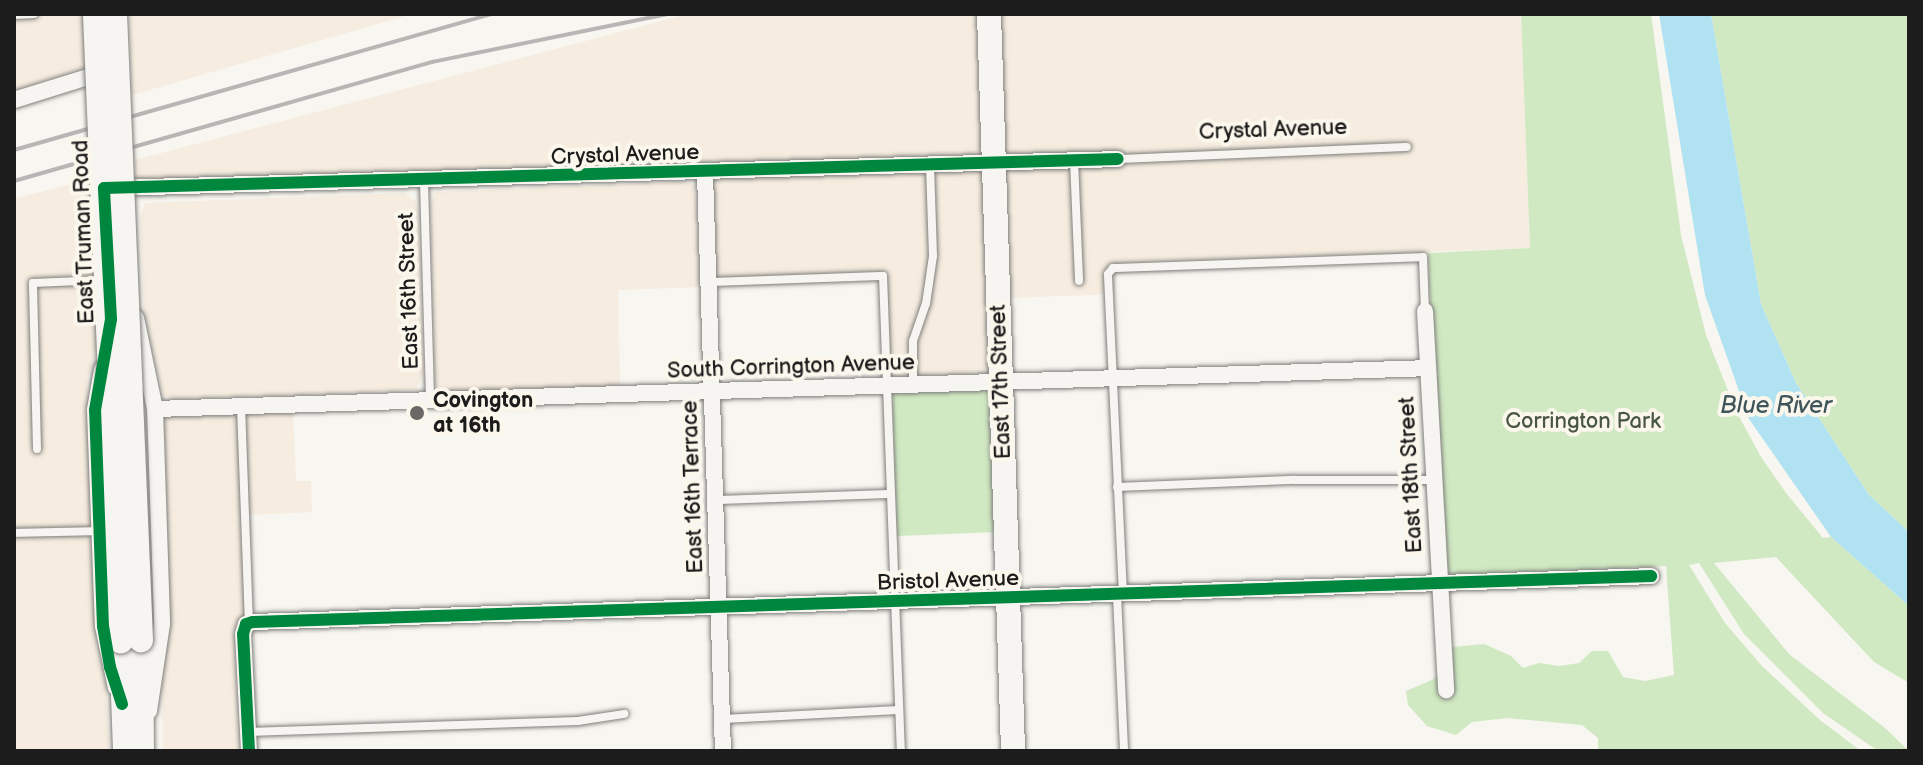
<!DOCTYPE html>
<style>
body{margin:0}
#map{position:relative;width:1923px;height:765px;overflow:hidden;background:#f8f6f0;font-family:"Balsamiq Sans",sans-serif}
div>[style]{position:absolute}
.built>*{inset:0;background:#f6ecdf}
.green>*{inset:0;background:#d0e9c2}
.water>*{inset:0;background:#b1e2f2}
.roads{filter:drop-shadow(0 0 2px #7f7e7b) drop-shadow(0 0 2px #7f7e7b)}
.lane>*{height:8px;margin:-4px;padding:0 4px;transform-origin:4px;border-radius:4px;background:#f6f5f1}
.street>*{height:16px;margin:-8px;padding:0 8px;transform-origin:8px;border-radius:8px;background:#f6f5f1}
.secondary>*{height:24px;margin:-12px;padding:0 12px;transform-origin:12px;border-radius:12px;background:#f6f5f1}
.rail>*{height:4px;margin:-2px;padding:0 2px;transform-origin:2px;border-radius:2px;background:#b7b6b4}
.bridges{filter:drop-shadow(0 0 2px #7f7e7b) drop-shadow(0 0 2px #7f7e7b)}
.secondary-bridge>*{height:24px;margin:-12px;padding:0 12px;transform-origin:12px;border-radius:12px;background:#f6f5f1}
.cycleway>*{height:12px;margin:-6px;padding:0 6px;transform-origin:6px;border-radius:6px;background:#00873e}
.dots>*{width:22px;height:22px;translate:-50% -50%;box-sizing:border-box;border:4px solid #fbf7ec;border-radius:50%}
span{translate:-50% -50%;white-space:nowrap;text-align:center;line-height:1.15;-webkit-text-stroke:8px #fbf7ec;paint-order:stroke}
.street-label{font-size:22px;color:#1c1c1c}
.poi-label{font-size:22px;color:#1c1c1c;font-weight:700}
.left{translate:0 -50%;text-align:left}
.park-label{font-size:22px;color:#485643}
.water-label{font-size:24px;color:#3f555c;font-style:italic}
.frame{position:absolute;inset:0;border:16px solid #1c1c1c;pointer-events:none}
</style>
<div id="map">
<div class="built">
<i style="clip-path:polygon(14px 14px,88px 14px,90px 66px,14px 91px)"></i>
<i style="clip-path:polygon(130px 14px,412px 14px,132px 95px)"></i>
<i style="clip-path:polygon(688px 14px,979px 14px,992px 366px,986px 373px,883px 378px,879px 281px,715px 287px,712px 165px,136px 182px,135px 160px)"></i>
<i style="clip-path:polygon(997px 14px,1521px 14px,1530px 248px,1154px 261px,1153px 272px,1117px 273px,1114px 294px,1006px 298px)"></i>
<i style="clip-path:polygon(94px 178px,101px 330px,87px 380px,96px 646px,106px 687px,109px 751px,14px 751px,14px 199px)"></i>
<i style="clip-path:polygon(681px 182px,691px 183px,695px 189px,700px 287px,618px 290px,620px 389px,438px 391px,435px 385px,431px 206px,435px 192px)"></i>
<i style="clip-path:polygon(405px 193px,416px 202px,418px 209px,424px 371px,416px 390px,178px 399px,163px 395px,144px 309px,140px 217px,145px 203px)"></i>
<i style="clip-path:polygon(293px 412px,296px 481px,311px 481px,312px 512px,247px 515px,251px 615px,236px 623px,234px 633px,238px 751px,163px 751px,162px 679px,169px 631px,162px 425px,167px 418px,176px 416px)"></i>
</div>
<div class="green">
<i style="clip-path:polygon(1521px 14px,1651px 14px,1681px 235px,1706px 335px,1736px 411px,1761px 457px,1786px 493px,1823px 538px,1831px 537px,1909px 606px,1909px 683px,1874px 662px,1776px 557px,1714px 563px,1789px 654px,1885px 728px,1909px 751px,1878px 751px,1823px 713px,1744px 634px,1699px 563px,1689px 565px,1725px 623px,1762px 666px,1820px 720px,1861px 751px,1598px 751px,1598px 738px,1582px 725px,1507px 718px,1472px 722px,1456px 735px,1427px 726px,1408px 705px,1406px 691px,1434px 679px,1452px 647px,1484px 644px,1511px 656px,1523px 668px,1539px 663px,1559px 666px,1579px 663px,1592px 651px,1608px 651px,1623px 677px,1645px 681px,1674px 675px,1666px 566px,1460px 577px,1446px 573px,1442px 565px,1428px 253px,1530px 248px)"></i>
<i style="clip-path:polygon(1711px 14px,1909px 14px,1909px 532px,1869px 495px,1796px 383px,1761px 304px)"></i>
<i style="clip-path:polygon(986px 390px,990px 393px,997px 532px,897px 536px,892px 393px)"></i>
</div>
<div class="water">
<i style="clip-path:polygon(1659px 14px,1711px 14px,1761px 304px,1796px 383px,1869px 495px,1909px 532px,1909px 606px,1831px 537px,1749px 419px,1705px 295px)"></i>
</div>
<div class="roads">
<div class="lane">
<i style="left:14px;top:15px;width:20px;rotate:-3deg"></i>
<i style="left:1118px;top:159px;width:289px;rotate:-2.4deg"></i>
<i style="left:1074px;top:160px;width:121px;rotate:87.6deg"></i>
<i style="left:424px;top:182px;width:217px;rotate:88.4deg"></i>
<i style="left:709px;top:282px;width:174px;rotate:-2deg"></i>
<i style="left:883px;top:276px;width:218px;rotate:87.9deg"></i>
<i style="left:913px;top:384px;width:43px;rotate:-90deg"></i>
<i style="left:913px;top:341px;width:39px;rotate:-71deg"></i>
<i style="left:926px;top:304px;width:49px;rotate:-81.7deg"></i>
<i style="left:933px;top:256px;width:90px;rotate:-91.9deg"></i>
<i style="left:241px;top:406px;width:216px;rotate:87.9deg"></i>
<i style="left:37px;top:449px;width:166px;rotate:-91.4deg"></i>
<i style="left:33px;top:283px;width:71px;rotate:-2.4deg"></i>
<i style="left:1117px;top:487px;width:178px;rotate:-2.3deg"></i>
<i style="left:1295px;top:480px;width:139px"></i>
<i style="left:716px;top:500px;width:175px;rotate:-2deg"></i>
<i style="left:891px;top:494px;width:257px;rotate:87.8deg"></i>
<i style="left:14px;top:533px;width:85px;rotate:-1.3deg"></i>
<i style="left:1123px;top:594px;width:320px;rotate:-92.7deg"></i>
<i style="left:1108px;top:274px;width:8px;rotate:-50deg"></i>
<i style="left:1113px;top:268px;width:310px;rotate:-2deg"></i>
<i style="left:1423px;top:257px;width:54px;rotate:87.9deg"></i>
<i style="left:1117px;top:595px;width:156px;rotate:87.4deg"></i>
<i style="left:722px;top:719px;width:177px;rotate:-2.9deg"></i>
<i style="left:248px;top:732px;width:330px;rotate:-1.9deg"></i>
<i style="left:578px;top:721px;width:47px;rotate:-8.7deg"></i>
</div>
<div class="street">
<i style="left:14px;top:100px;width:77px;rotate:-17.3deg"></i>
<i style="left:88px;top:77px;width:17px;rotate:-33deg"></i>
<i style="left:705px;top:173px;width:578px;rotate:88.22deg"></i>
<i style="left:113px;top:188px;width:1005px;rotate:-1.65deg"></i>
<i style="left:1425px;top:311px;width:380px;rotate:86.8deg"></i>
<i style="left:136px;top:318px;width:93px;rotate:78.2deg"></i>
<i style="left:155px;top:409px;width:215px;rotate:88.1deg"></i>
<i style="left:162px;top:624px;width:88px;rotate:98.5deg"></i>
<i style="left:102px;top:369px;width:42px;rotate:99.7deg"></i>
<i style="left:95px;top:410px;width:216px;rotate:87.9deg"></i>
<i style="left:103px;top:626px;width:63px;rotate:78.2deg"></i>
<i style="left:155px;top:409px;width:1274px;rotate:-1.84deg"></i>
<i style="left:249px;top:751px;width:117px;rotate:-92.9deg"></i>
<i style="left:243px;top:634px;width:10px;rotate:-73deg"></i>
<i style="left:246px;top:624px;width:7px;rotate:-16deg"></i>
<i style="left:253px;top:622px;width:1399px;rotate:-1.88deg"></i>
</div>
<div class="secondary">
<i style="left:989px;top:14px;width:737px;rotate:88.13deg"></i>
<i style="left:141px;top:640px;width:111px;rotate:89.5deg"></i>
<i style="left:121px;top:641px;width:110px;rotate:87.9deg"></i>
</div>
</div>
<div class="rail">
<i style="left:14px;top:150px;width:495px;rotate:-15.9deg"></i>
<i style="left:14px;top:181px;width:435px;rotate:-15.9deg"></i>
<i style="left:432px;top:62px;width:241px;rotate:-11.5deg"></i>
</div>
<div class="bridges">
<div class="secondary-bridge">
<i style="left:95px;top:14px;width:628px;rotate:87.63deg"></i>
<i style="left:115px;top:14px;width:627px;rotate:87.62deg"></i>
</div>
</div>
<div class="cycleway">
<i style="left:122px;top:704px;width:39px;rotate:-108deg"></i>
<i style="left:110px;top:667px;width:42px;rotate:-99.7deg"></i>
<i style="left:103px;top:626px;width:216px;rotate:-92.1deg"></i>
<i style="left:95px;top:410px;width:92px;rotate:-80deg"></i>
<i style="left:111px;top:319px;width:131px;rotate:-93.1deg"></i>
<i style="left:104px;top:188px;width:1014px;rotate:-1.64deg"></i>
<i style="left:249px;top:751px;width:117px;rotate:-92.9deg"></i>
<i style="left:243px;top:634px;width:10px;rotate:-73deg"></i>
<i style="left:246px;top:624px;width:7px;rotate:-16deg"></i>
<i style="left:253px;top:622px;width:1399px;rotate:-1.88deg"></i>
</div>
<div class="dots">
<i style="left:417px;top:413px;background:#696866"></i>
</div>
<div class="street-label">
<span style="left:1273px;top:130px;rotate:-2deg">Crystal Avenue</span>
<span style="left:625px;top:155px;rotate:-2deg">Crystal Avenue</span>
<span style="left:84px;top:232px;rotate:-92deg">East Truman Road</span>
<span style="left:409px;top:291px;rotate:-92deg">East 16th Street</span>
<span style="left:791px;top:367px;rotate:-2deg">South Corrington Avenue</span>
<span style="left:1001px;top:382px;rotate:-92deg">East 17th Street</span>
<span style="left:1411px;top:475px;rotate:-93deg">East 18th Street</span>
<span style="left:693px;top:487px;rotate:-92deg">East 16th Terrace</span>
<span style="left:948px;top:581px;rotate:-2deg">Bristol Avenue</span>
</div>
<div class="poi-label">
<span class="left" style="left:433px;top:413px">Covington<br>at 16th</span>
</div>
<div class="park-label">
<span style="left:1583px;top:422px">Corrington Park</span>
</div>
<div class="water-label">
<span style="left:1776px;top:406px">Blue River</span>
</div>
<div class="frame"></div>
</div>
